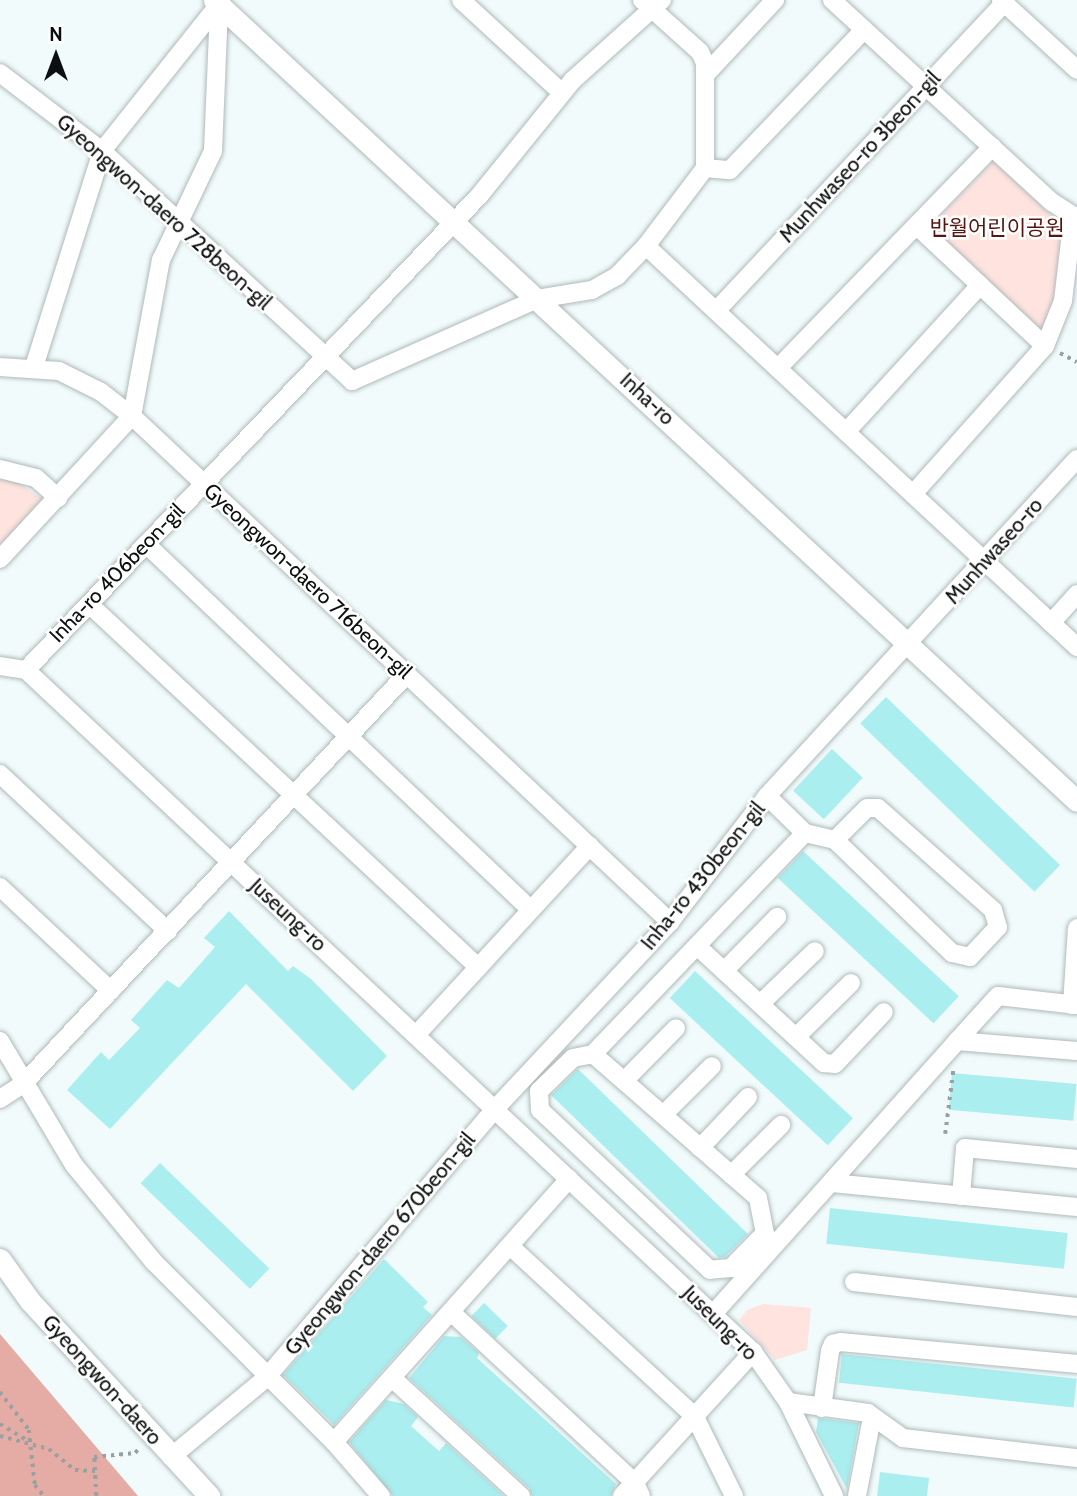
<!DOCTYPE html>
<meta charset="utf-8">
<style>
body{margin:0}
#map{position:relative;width:1077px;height:1496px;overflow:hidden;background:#f1fbfb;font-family:Cabin,"Noto Sans KR",sans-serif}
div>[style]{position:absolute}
.green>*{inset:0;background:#fee3df}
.forest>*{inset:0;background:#e4aca4}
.building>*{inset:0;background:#abeeef;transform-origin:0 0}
.path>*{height:3.5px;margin-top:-1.75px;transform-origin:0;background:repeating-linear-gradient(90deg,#99a0a0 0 3.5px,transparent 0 8.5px)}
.roads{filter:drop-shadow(0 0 2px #b0b9b9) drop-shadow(0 0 2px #b0b9b9)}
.minor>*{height:18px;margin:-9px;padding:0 9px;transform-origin:9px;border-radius:9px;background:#fff}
.major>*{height:21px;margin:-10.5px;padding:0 10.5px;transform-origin:10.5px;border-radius:10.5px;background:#fff}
span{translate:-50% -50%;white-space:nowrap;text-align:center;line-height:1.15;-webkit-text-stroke:5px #fff;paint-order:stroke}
.street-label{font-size:21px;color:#0c0f0f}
.park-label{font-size:21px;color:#561510}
.north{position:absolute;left:21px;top:21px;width:70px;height:70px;-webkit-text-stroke:5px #fff;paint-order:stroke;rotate:0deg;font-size:19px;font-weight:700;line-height:28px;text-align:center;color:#0c0f0f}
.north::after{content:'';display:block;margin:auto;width:24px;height:32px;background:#0c0f0f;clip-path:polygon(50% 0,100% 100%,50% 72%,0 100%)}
</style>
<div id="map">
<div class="green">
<i style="clip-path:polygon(993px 161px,1061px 224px,1055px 300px,1043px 333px,930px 227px)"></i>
<i style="clip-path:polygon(0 478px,12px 478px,47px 503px,0 549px)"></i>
<i style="clip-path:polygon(763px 1304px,811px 1308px,807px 1350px,775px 1360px,739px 1320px,747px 1310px)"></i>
</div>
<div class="forest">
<i style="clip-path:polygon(0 1334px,138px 1496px,0 1496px)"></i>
</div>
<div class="building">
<i style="left:886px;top:697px;width:242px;height:37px;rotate:44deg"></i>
<i style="left:832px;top:749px;width:42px;height:57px;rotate:43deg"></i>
<i style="left:803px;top:851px;width:213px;height:37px;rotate:43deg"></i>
<i style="clip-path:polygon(229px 911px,288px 971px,293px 966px,311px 979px,387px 1056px,353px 1091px,246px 984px,110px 1129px,67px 1090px,101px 1052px,109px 1060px,140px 1028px,131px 1020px,167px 980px,179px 988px,215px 947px,204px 938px)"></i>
<i style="left:695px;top:971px;width:216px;height:37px;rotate:43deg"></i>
<i style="clip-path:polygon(578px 1069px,748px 1234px,725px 1257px,719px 1258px,551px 1095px)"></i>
<i style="left:952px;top:1073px;width:125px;height:37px;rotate:5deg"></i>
<i style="left:160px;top:1163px;width:152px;height:28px;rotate:44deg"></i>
<i style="left:830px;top:1208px;width:239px;height:36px;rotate:6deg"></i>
<i style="clip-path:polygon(384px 1259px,428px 1302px,423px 1307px,432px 1315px,334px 1425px,283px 1375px)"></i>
<i style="left:484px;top:1303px;width:33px;height:18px;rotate:44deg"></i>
<i style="clip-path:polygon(444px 1336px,461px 1337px,479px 1353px,477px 1358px,616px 1484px,611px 1496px,532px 1496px,529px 1488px,409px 1378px)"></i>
<i style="left:842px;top:1354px;width:236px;height:29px;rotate:6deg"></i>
<i style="clip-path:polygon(386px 1400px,404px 1404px,418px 1417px,411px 1426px,439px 1451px,446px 1443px,504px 1496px,393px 1496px,349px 1442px)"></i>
<i style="clip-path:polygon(818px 1418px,859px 1423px,847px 1489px,816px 1432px)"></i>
<i style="clip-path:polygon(880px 1472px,929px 1478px,927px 1496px,877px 1496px)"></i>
</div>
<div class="path">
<i style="left:1060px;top:353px;width:19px;rotate:28deg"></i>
<i style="left:945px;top:1134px;width:64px;rotate:-82.8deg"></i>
<i style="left:0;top:1392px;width:48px;rotate:52.7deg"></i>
<i style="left:29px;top:1430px;width:55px;rotate:83.8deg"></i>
<i style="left:35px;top:1485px;width:14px;rotate:51deg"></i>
<i style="left:0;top:1424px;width:31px;rotate:31deg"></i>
<i style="left:0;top:1436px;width:51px;rotate:14.9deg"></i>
<i style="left:49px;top:1449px;width:33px;rotate:39deg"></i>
<i style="left:75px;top:1470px;width:21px;rotate:3deg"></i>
<i style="left:96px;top:1496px;width:39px;rotate:-93deg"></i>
<i style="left:94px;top:1457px;width:41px;rotate:-5.6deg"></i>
<i style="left:135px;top:1453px;width:8px;rotate:-50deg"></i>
</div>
<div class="roads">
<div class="minor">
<i style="left:461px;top:0;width:137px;rotate:42.6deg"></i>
<i style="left:832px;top:0;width:299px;rotate:42.6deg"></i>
<i style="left:1052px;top:202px;width:30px;rotate:33deg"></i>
<i style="left:1001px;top:0;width:103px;rotate:42.6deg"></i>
<i style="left:0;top:73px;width:128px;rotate:37.4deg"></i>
<i style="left:102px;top:151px;width:340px;rotate:42.6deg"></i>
<i style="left:352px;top:381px;width:202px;rotate:-23.9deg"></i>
<i style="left:537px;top:299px;width:56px;rotate:-9.3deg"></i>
<i style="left:592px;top:290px;width:29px;rotate:-29deg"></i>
<i style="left:617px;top:276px;width:42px;rotate:-46deg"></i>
<i style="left:646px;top:246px;width:98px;rotate:-52.9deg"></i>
<i style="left:705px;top:168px;width:105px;rotate:-90deg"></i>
<i style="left:705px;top:63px;width:12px;rotate:-114deg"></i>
<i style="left:700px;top:52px;width:78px;rotate:-138.1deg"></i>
<i style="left:705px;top:75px;width:103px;rotate:-47deg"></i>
<i style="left:705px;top:168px;width:25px;rotate:5deg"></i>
<i style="left:730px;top:170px;width:194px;rotate:-46.3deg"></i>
<i style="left:917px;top:226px;width:175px;rotate:43.2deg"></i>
<i style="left:646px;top:246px;width:589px;rotate:42.93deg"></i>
<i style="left:716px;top:311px;width:422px;rotate:-46.9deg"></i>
<i style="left:0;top:367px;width:59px;rotate:3.9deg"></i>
<i style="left:59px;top:371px;width:47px;rotate:26.6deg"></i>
<i style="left:101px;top:392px;width:39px;rotate:38deg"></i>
<i style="left:132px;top:416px;width:739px;rotate:43.24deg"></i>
<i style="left:34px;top:367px;width:226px;rotate:-72.5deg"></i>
<i style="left:102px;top:151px;width:191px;rotate:-51.4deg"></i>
<i style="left:778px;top:368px;width:308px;rotate:-45.9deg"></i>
<i style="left:846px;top:432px;width:199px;rotate:-47.6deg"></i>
<i style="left:0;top:469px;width:37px;rotate:14deg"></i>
<i style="left:36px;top:478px;width:30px;rotate:42deg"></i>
<i style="left:913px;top:494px;width:198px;rotate:-48.3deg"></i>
<i style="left:1045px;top:346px;width:48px;rotate:-68.2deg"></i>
<i style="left:1063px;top:301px;width:86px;rotate:-83.3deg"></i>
<i style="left:146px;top:544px;width:531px;rotate:43.55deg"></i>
<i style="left:0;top:559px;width:195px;rotate:-47.3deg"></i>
<i style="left:132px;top:416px;width:159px;rotate:-79.5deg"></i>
<i style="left:161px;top:260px;width:121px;rotate:-64.5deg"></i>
<i style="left:213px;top:151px;width:146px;rotate:-87.6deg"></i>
<i style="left:89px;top:604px;width:532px;rotate:43.02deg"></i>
<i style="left:1051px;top:623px;width:39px;rotate:-48deg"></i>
<i style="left:0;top:666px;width:26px;rotate:9deg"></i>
<i style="left:26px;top:670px;width:997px;rotate:43.17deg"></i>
<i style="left:753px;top:1352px;width:61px;rotate:55deg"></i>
<i style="left:788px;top:1402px;width:105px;rotate:63.9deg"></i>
<i style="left:26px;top:670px;width:656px;rotate:-46.3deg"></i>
<i style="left:479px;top:196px;width:149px;rotate:-51deg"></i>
<i style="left:573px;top:80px;width:120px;rotate:-42deg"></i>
<i style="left:0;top:774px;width:230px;rotate:43.1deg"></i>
<i style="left:767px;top:796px;width:53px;rotate:44.2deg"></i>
<i style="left:805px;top:833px;width:31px;rotate:13deg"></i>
<i style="left:835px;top:840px;width:45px;rotate:-45deg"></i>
<i style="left:867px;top:808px;width:11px"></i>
<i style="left:878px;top:808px;width:154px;rotate:41.6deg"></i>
<i style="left:993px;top:910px;width:18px;rotate:74deg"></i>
<i style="left:998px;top:927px;width:41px;rotate:133deg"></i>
<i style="left:970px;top:957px;width:18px;rotate:-167deg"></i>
<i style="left:952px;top:953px;width:163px;rotate:-136deg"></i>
<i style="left:0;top:887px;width:152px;rotate:43.1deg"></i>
<i style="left:697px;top:946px;width:173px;rotate:42.7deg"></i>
<i style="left:824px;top:1063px;width:11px;rotate:5deg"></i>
<i style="left:835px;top:1064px;width:71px;rotate:-46.7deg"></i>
<i style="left:724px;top:971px;width:76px;rotate:-45.5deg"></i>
<i style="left:760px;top:1004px;width:76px;rotate:-43.9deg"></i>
<i style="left:1072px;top:1005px;width:77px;rotate:-86.3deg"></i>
<i style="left:416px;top:1035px;width:257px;rotate:-47.4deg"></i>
<i style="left:796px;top:1037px;width:77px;rotate:-44.5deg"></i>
<i style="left:0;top:1041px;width:144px;rotate:59.2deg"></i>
<i style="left:74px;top:1165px;width:126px;rotate:50.5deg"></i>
<i style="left:154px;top:1262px;width:255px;rotate:45deg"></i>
<i style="left:334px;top:1442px;width:72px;rotate:49deg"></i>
<i style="left:957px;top:1041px;width:61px;rotate:-47.7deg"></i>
<i style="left:998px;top:996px;width:80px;rotate:6.5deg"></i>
<i style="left:593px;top:1054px;width:219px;rotate:41.1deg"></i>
<i style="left:758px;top:1198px;width:36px;rotate:79deg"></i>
<i style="left:765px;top:1233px;width:49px;rotate:134.2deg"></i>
<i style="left:731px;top:1268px;width:21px;rotate:175deg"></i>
<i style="left:710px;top:1270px;width:233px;rotate:-136.7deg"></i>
<i style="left:540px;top:1110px;width:19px;rotate:-93deg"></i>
<i style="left:539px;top:1091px;width:47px;rotate:-44.1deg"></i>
<i style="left:573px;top:1058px;width:20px;rotate:-11deg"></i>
<i style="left:593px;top:1054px;width:306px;rotate:-46.2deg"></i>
<i style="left:624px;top:1081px;width:74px;rotate:-45.5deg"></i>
<i style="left:0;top:1099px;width:27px;rotate:-33deg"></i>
<i style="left:23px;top:1084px;width:562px;rotate:-46.88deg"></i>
<i style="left:663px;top:1115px;width:69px;rotate:-45deg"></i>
<i style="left:700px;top:1148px;width:70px;rotate:-46.7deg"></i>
<i style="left:731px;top:1175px;width:71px;rotate:-45deg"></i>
<i style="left:832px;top:1183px;width:246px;rotate:5.6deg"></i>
<i style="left:961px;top:1196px;width:48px;rotate:-85.2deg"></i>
<i style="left:965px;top:1148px;width:113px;rotate:5.6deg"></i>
<i style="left:510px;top:1246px;width:252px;rotate:42.7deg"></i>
<i style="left:695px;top:1417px;width:88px;rotate:63.7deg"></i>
<i style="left:854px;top:1282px;width:224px;rotate:6.4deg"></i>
<i style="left:451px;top:1312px;width:251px;rotate:42.9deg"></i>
<i style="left:635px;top:1483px;width:14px;rotate:65deg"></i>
<i style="left:713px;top:1314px;width:366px;rotate:-48.2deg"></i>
<i style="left:957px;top:1041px;width:120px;rotate:4.8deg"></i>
<i style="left:392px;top:1378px;width:175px;rotate:42.5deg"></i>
<i style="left:788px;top:1402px;width:81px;rotate:7.8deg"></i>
<i style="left:868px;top:1413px;width:43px;rotate:35.5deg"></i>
<i style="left:903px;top:1438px;width:175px;rotate:6.6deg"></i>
<i style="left:822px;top:1408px;width:58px;rotate:-82deg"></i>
<i style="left:830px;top:1351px;width:8px;rotate:-67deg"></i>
<i style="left:833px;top:1344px;width:8px;rotate:-14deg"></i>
<i style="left:841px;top:1342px;width:237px;rotate:5.3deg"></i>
<i style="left:334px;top:1442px;width:353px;rotate:-48.2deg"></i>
<i style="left:171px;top:1457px;width:124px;rotate:-39.7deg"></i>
<i style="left:266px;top:1378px;width:352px;rotate:-49.6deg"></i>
<i style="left:494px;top:1110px;width:258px;rotate:-46.9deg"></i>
<i style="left:670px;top:922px;width:159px;rotate:-52.4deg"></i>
<i style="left:767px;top:796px;width:458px;rotate:-47.4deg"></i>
<i style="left:622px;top:1496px;width:195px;rotate:-47.7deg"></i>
<i style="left:857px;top:1496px;width:80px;rotate:-79.2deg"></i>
</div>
<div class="major">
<i style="left:214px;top:0;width:1177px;rotate:42.87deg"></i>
<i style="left:0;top:1259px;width:52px;rotate:54.5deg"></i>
<i style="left:30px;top:1301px;width:265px;rotate:47.4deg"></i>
</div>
</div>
<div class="street-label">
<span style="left:860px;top:157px;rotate:-47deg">Munhwaseo-ro 3beon-gil</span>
<span style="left:164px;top:212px;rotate:42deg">Gyeongwon-daero 728beon-gil</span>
<span style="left:647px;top:399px;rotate:43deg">Inha-ro</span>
<span style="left:994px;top:551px;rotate:-48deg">Munhwaseo-ro</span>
<span style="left:117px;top:573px;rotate:-46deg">Inha-ro 406beon-gil</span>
<span style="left:308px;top:581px;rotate:43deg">Gyeongwon-daero 716beon-gil</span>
<span style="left:703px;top:876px;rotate:-51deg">Inha-ro 430beon-gil</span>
<span style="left:288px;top:915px;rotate:43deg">Juseung-ro</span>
<span style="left:380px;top:1244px;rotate:-50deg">Gyeongwon-daero 670beon-gil</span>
<span style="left:720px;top:1323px;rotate:45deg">Juseung-ro</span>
<span style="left:102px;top:1380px;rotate:48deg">Gyeongwon-daero</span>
</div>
<div class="park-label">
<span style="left:997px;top:228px">반월어린이공원</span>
</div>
<div class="north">N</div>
</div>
